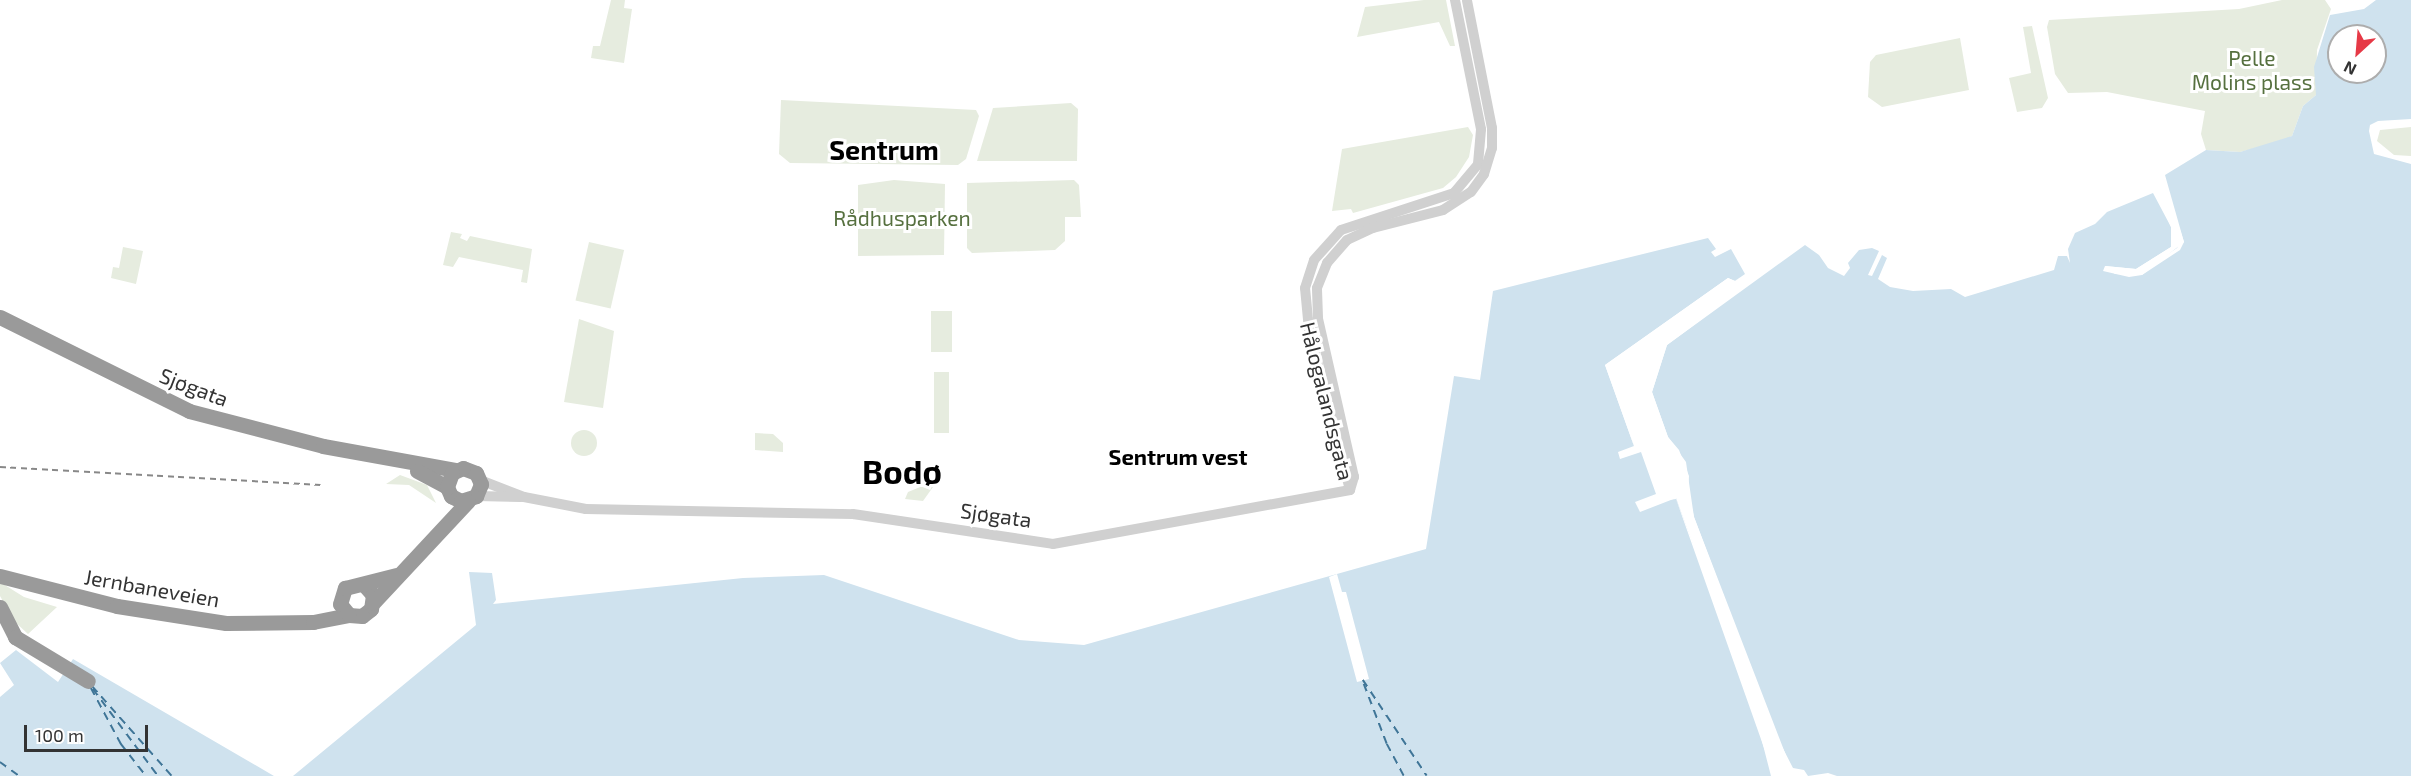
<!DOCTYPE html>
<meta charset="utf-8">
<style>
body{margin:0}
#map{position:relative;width:2411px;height:776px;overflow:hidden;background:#fff;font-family:"Exo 2",sans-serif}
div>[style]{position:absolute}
.green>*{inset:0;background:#e6ecdf;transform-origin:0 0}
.round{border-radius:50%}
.water>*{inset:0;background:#cfe2ee}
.pier>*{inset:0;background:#fff}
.ferry>*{height:1.5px;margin-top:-0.75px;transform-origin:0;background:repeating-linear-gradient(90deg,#3f7597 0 8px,transparent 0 14px)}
.minor>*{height:10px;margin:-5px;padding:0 5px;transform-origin:5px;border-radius:5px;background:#d0d0d0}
.highway>*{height:15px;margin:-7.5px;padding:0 7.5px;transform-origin:7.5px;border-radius:7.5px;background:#9a9a9a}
.rail>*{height:2px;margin-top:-1px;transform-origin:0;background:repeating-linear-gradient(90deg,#888 0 6px,transparent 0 10.5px)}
span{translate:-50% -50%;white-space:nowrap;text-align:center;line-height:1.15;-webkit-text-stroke:6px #fff;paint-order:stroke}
.park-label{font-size:21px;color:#56703f}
.street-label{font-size:21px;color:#333}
.neighbourhood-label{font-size:22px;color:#000;font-weight:700}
.district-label{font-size:27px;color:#000;font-weight:700}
.town-label{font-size:33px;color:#000;font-weight:700}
.north{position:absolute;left:2327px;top:24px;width:60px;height:60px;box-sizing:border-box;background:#fff;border:2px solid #adadad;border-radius:50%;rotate:206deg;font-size:16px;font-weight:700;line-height:24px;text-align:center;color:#333}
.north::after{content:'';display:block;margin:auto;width:21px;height:27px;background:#e63946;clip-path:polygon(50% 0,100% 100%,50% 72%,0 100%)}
.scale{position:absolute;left:24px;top:725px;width:124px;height:27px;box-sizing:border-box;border:3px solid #333;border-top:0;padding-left:8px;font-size:18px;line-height:21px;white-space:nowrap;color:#333;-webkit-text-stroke:4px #fff;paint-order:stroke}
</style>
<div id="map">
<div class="green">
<i style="clip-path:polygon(611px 0,625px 0,624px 8px,632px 9px,624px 63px,591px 58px,593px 46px,600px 46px)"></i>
<i style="clip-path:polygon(1424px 0,1446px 0,1455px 46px,1450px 46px,1439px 22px,1357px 37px,1365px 7px)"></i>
<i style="clip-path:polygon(2282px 0,2325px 0,2331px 9px,2317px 50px,2316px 95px,2303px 106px,2292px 136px,2276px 143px,2240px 152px,2206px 150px,2201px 134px,2205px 111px,2107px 92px,2068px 93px,2055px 74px,2047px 27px,2049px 20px,2239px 9px)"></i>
<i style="clip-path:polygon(2032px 26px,2048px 98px,2042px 108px,2017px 112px,2009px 78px,2031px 73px,2023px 27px)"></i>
<i style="clip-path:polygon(1960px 38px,1969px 90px,1882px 107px,1868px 97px,1870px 62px,1876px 55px)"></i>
<i style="clip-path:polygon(781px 100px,976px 110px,979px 116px,966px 159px,958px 165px,790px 163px,779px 154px)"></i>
<i style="clip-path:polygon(1071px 103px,1078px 109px,1077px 161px,977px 161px,993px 108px)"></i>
<i style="clip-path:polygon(1468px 127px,1473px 135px,1469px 157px,1456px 177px,1443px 188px,1353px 213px,1351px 209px,1332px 211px,1342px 149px)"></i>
<i style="clip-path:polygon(2411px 127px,2411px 156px,2394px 155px,2377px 141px,2380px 130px)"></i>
<i style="clip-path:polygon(894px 180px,945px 184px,944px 255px,858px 256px,858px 185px)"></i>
<i style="clip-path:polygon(1074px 180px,1079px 185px,1081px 217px,1065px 217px,1065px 241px,1055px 250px,972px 253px,967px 248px,967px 183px)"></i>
<i style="clip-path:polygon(451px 232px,462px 234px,460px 238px,467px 241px,470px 236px,532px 249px,527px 283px,521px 282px,523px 270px,459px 257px,453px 267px,443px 265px)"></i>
<i style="left:589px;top:242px;width:36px;height:60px;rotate:13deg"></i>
<i style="clip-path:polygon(123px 247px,143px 251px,136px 284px,111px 278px,113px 267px,119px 268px)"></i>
<i style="left:931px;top:311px;width:21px;height:41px"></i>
<i style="clip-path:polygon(579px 319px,614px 331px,603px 408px,564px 402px)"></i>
<i style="left:934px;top:372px;width:15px;height:61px"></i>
<i class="round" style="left:571px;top:430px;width:26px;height:26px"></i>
<i style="clip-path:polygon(755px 433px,773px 434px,783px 443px,783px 452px,755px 450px)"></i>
<i style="clip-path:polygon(400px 475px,427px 485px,436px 503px,409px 485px,386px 484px)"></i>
<i style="clip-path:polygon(930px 483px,933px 487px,923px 501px,905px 499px,908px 492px)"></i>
<i style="clip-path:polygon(0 582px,24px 597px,57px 607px,28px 634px,14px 621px,0 596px)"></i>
</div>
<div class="water">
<i style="clip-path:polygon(evenodd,2376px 0,2411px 0,2411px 119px,2378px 121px,2370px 125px,2369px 131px,2374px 154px,2411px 164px,2411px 776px,1837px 776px,1828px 773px,1808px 776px,1804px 770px,1793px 768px,1775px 733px,1694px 517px,1688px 490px,1689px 476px,1679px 450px,1668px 437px,1652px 392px,1667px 345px,1805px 245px,1819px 255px,1828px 268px,1844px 276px,1850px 268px,1848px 263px,1859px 250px,1872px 248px,1879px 251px,1868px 275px,1872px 276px,1882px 255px,1887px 258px,1878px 279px,1890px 287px,1913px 291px,1951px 289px,1965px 297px,2054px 270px,2058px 256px,2067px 256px,2070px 263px,2068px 249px,2075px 233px,2095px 224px,2107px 212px,2153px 193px,2171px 227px,2171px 247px,2136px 269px,2105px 266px,2115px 274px,2142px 275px,2184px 242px,2165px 175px,2206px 150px,2240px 152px,2292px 136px,2303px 106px,2316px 95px,2314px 67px,2330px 15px,2364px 9px,2376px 0,2339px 36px,2375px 36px,2375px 72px,2339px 72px,2339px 36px)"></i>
<i style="clip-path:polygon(1708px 238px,1716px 249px,1711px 252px,1715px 257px,1731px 249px,1745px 274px,1735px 281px,1728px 278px,1605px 365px,1634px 446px,1618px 452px,1620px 459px,1641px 452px,1656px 494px,1635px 502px,1640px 512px,1676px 498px,1755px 714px,1771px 776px,293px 776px,476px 625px,469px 572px,492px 573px,496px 600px,493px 604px,743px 578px,824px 575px,1019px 640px,1084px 645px,1426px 549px,1454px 376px,1480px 380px,1493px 291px)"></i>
<i style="clip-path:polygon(16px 650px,58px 682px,73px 659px,274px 776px,0 776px,0 697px,14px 685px,0 663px)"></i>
</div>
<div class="pier">
<i style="clip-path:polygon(2162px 174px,2184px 242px,2180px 250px,2142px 275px,2129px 277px,2103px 271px,2105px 266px,2136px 269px,2171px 247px,2171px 227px,2155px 191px,2174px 226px,2174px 249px,2137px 271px,2126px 273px,2141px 272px,2177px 248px,2181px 241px)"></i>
<i style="clip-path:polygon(1745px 274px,1609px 366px,1635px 449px,1605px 365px,1728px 278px,1735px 281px)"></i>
<i style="clip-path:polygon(1750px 280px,1752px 282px,1667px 345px,1652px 392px,1668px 437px,1686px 462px,1694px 517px,1792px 771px,1772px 734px,1691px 518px,1683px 463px,1665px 438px,1649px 392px,1665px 343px)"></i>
<i style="clip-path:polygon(1675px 496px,1758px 713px,1774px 776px,1676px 499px,1659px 501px)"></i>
<i style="clip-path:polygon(1337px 574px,1342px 592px,1346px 592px,1369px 679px,1357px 682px,1329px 577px)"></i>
</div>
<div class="ferry">
<i style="left:1363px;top:680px;width:115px;rotate:56.3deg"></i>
<i style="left:1364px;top:684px;width:64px;rotate:69deg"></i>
<i style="left:1387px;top:744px;width:36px;rotate:62deg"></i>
<i style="left:92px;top:686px;width:120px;rotate:48.4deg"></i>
<i style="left:91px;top:688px;width:64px;rotate:61.8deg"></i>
<i style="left:121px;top:744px;width:41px;rotate:52deg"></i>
<i style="left:93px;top:689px;width:109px;rotate:53.2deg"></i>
<i style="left:0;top:762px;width:24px;rotate:36deg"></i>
</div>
<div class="minor">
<i style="left:480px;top:480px;width:47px;rotate:21.1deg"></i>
<i style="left:524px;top:497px;width:63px;rotate:11deg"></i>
<i style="left:586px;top:509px;width:267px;rotate:1.1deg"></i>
<i style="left:853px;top:514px;width:202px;rotate:8.5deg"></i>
<i style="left:1053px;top:544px;width:302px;rotate:-10.3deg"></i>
<i style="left:1350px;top:490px;width:165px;rotate:-104.4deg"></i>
<i style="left:1309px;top:330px;width:42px;rotate:-95.4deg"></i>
<i style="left:1305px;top:288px;width:29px;rotate:-72deg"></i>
<i style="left:1314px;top:260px;width:40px;rotate:-48deg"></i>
<i style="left:1341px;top:230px;width:119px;rotate:-18.1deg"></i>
<i style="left:1454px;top:193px;width:38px;rotate:-50deg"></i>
<i style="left:1478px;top:164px;width:35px;rotate:-85deg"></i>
<i style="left:1481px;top:129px;width:132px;rotate:-101.4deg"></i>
<i style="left:1350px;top:490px;width:14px;rotate:-73deg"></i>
<i style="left:1354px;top:477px;width:163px;rotate:-102.8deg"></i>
<i style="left:1318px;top:318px;width:30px;rotate:-92deg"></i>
<i style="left:1317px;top:288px;width:27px;rotate:-68deg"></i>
<i style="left:1327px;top:263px;width:30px;rotate:-49deg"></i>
<i style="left:1347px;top:240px;width:29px;rotate:-25deg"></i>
<i style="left:1373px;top:228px;width:72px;rotate:-14.4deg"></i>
<i style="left:1443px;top:210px;width:33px;rotate:-33deg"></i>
<i style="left:1471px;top:192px;width:22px;rotate:-54deg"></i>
<i style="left:1484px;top:174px;width:27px;rotate:-73deg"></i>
<i style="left:1492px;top:148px;width:20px;rotate:-90deg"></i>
<i style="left:1492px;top:128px;width:130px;rotate:-101.1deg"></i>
<i style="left:476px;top:496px;width:45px;rotate:1.3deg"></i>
</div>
<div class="highway">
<i style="left:0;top:317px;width:211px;rotate:26.4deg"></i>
<i style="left:189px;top:411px;width:138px;rotate:14.6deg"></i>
<i style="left:323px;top:446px;width:134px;rotate:10.3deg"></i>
<i style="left:417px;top:471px;width:34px;rotate:28deg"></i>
<i style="left:447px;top:487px;width:10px;rotate:66deg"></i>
<i style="left:451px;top:496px;width:11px;rotate:27deg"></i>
<i style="left:461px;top:501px;width:16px;rotate:-18deg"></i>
<i style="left:476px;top:496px;width:13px;rotate:-67deg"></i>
<i style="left:481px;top:484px;width:12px;rotate:-114deg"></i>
<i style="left:476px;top:473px;width:14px;rotate:-159deg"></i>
<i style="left:463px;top:468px;width:12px;rotate:156deg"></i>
<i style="left:452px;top:473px;width:15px;rotate:110deg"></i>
<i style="left:0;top:576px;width:121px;rotate:14.4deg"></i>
<i style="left:117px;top:606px;width:110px;rotate:8.9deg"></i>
<i style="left:226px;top:623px;width:87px;rotate:-0.7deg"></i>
<i style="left:313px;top:622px;width:37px;rotate:-11deg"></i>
<i style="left:365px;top:586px;width:12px;rotate:48deg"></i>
<i style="left:373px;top:595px;width:14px;rotate:98deg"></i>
<i style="left:371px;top:609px;width:11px;rotate:142deg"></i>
<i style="left:362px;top:616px;width:13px;rotate:-176deg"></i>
<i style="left:349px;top:615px;width:14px;rotate:-129deg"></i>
<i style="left:340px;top:604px;width:17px;rotate:-73deg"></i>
<i style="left:345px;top:588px;width:53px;rotate:-14.3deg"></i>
<i style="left:373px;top:603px;width:139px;rotate:-47deg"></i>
<i style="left:0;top:607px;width:34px;rotate:63deg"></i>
<i style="left:15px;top:637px;width:85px;rotate:31.1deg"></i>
</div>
<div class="rail">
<i style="left:0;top:467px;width:321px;rotate:3.2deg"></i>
</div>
<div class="park-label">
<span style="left:2252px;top:70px">Pelle<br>Molins plass</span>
<span style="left:902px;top:218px">Rådhusparken</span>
</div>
<div class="street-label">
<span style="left:194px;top:387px;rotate:21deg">Sjøgata</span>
<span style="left:1327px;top:401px;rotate:76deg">Hålogalandsgata</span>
<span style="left:996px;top:515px;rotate:8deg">Sjøgata</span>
<span style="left:152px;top:588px;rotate:10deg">Jernbaneveien</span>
</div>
<div class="neighbourhood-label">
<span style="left:1178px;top:457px">Sentrum vest</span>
</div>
<div class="district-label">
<span style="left:884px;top:150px">Sentrum</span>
</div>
<div class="town-label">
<span style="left:902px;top:472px">Bodø</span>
</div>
<div class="north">N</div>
<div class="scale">100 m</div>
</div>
